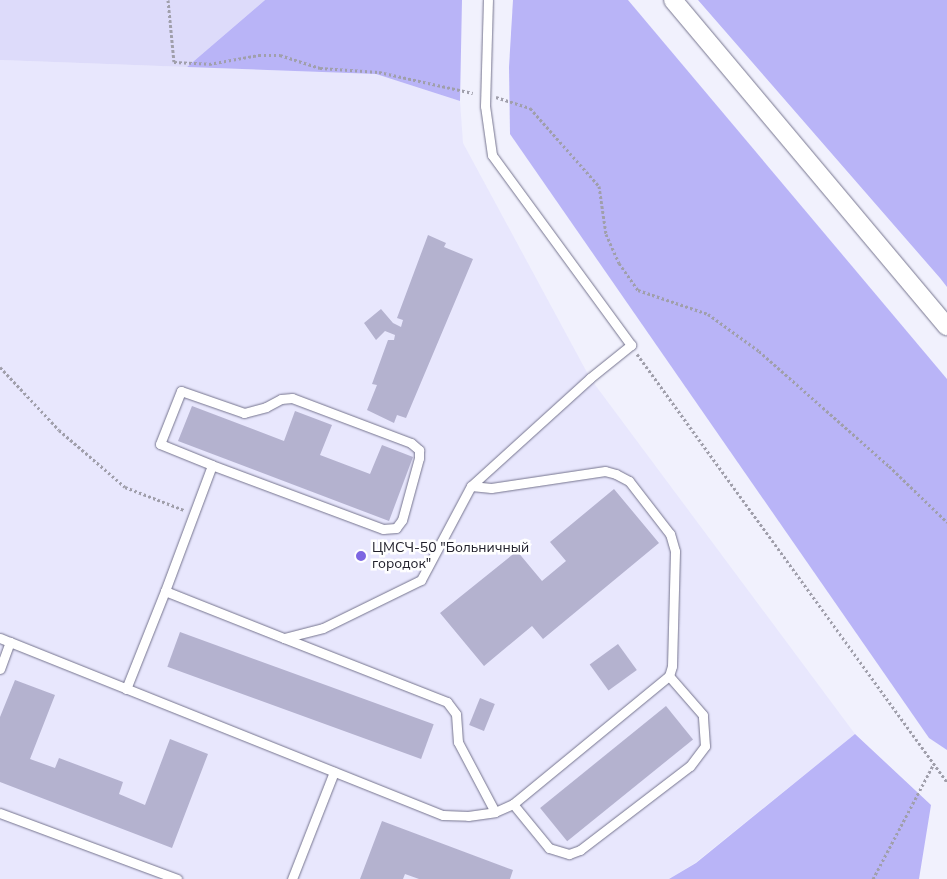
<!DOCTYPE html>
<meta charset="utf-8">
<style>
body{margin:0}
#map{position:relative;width:947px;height:879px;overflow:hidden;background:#f1f1fd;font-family:"Nunito Sans",sans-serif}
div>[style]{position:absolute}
.built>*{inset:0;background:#e8e7fd}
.green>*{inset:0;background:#dddbfa}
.forest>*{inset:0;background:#b9b4f7}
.building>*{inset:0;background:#b4b2cf;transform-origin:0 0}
.path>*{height:3px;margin-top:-1.5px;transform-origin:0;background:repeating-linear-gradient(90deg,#a09fab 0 2.5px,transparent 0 5px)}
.roads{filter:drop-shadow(0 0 1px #75748e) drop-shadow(0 0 1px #75748e)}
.lane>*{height:9px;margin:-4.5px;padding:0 4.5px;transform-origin:4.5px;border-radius:4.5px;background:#fff}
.street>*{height:18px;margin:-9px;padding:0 9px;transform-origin:9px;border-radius:9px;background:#fff}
.dots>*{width:14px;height:14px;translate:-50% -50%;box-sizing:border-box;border:2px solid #fff;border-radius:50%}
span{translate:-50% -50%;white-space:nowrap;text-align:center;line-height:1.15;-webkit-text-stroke:5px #fff;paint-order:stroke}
.poi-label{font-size:14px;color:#22212c}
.left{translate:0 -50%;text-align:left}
</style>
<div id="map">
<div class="built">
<i style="clip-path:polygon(0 60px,376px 74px,460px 101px,463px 143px,590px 378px,855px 734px,695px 863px,669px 879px,0 879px)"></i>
</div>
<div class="green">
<i style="clip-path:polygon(0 0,265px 0,187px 67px,0 60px)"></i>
</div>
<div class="forest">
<i style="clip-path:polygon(265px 0,462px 0,460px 101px,376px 74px,187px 67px)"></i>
<i style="clip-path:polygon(513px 0,628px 0,947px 379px,947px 750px,929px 738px,510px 134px,509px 67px)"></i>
<i style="clip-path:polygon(698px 0,947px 0,947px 287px,940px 278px)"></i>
<i style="clip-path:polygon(855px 734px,931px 805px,919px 879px,669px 879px,696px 863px)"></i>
</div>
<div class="building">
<i style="clip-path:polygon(428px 235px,446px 243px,444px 247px,473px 259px,406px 418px,397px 415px,394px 423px,367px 410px,377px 385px,372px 384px,388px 340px,394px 340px,395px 335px,385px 331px,376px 340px,364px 323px,381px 309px,393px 323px,401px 327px,403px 320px,397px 318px)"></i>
<i style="clip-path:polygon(192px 406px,284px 441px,295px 411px,332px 425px,320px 455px,370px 474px,382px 445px,413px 457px,389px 521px,178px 441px)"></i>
<i style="clip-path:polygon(614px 489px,659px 543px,543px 639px,532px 626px,484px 666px,440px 613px,517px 551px,542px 581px,566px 561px,550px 542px)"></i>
<i style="left:180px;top:632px;width:270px;height:37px;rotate:20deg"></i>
<i style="left:618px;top:644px;width:32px;height:35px;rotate:54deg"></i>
<i style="clip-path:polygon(15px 680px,55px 695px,30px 759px,55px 768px,59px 758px,123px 782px,119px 794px,145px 805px,170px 739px,208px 754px,172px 848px,0 782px,0 717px)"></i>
<i style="left:480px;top:698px;width:16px;height:29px;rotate:22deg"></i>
<i style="left:666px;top:706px;width:43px;height:162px;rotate:51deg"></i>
<i style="clip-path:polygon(382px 821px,513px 870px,510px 879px,419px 879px,405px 874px,403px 879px,360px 879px)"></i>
</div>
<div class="path">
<i style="left:168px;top:0;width:62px;rotate:84.5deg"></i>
<i style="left:174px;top:62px;width:35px;rotate:3deg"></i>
<i style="left:209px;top:64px;width:51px;rotate:-10.2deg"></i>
<i style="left:259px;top:55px;width:21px"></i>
<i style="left:280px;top:55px;width:42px;rotate:18deg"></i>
<i style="left:320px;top:68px;width:59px;rotate:3.9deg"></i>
<i style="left:379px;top:72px;width:96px;rotate:12.6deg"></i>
<i style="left:496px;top:97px;width:36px;rotate:18deg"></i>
<i style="left:530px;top:108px;width:104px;rotate:48.5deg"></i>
<i style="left:599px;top:186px;width:49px;rotate:81.7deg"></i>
<i style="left:606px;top:234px;width:32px;rotate:66deg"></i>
<i style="left:619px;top:263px;width:33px;rotate:55deg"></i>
<i style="left:638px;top:290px;width:74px;rotate:18.9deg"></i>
<i style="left:708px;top:314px;width:63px;rotate:36deg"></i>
<i style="left:759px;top:351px;width:174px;rotate:41.5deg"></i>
<i style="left:889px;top:466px;width:81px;rotate:44deg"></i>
<i style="left:637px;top:354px;width:528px;rotate:54.08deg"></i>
<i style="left:0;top:367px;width:86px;rotate:46.9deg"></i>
<i style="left:59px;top:430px;width:87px;rotate:40.8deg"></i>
<i style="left:125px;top:487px;width:63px;rotate:21.3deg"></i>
<i style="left:873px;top:879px;width:129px;rotate:-62.2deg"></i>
</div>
<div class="roads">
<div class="lane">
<i style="left:165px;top:591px;width:134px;rotate:-69.5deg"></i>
<i style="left:212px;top:465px;width:56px;rotate:-158deg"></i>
<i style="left:160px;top:444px;width:57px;rotate:-68.4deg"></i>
<i style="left:181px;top:391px;width:67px;rotate:19.2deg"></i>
<i style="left:244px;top:413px;width:23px;rotate:-15deg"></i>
<i style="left:266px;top:407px;width:17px;rotate:-28deg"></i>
<i style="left:281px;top:399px;width:11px;rotate:-5deg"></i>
<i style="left:292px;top:398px;width:127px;rotate:20.7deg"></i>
<i style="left:411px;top:443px;width:11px;rotate:41deg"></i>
<i style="left:419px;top:450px;width:8px;rotate:90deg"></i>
<i style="left:419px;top:458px;width:64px;rotate:105.3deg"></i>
<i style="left:402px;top:520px;width:10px;rotate:127deg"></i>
<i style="left:396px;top:528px;width:13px;rotate:176deg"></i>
<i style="left:383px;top:529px;width:183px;rotate:-159.5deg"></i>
<i style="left:0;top:638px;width:11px;rotate:22deg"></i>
<i style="left:284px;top:638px;width:175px;rotate:21.4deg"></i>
<i style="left:447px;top:702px;width:15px;rotate:53deg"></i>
<i style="left:456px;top:714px;width:28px;rotate:86deg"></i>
<i style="left:458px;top:742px;width:79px;rotate:62.1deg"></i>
<i style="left:0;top:669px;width:29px;rotate:-70deg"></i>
<i style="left:10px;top:642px;width:466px;rotate:21.8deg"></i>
<i style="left:443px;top:815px;width:25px;rotate:2deg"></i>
<i style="left:468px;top:816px;width:27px;rotate:-8deg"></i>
<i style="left:495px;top:812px;width:20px;rotate:-24deg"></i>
<i style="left:513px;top:804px;width:202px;rotate:-39.4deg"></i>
<i style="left:669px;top:676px;width:10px;rotate:-73deg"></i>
<i style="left:672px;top:666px;width:115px;rotate:-88.5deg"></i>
<i style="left:675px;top:551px;width:18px;rotate:-106deg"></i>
<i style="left:670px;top:534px;width:67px;rotate:-127.7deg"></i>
<i style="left:629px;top:481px;width:15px;rotate:-152deg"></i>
<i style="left:616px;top:474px;width:11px;rotate:-165deg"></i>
<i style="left:605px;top:471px;width:115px;rotate:171.5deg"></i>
<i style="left:491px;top:488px;width:20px;rotate:-174deg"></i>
<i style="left:126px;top:689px;width:105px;rotate:-68.3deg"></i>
<i style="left:165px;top:591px;width:128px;rotate:21.6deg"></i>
<i style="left:284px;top:638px;width:40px;rotate:-14.4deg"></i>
<i style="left:323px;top:628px;width:109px;rotate:-26.1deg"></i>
<i style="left:421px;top:580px;width:106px;rotate:-62deg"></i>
<i style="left:471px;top:486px;width:161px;rotate:-42.2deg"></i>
<i style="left:590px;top:378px;width:53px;rotate:-38.8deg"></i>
<i style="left:631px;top:345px;width:235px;rotate:-126.2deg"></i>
<i style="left:492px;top:155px;width:49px;rotate:-98.1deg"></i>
<i style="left:485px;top:106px;width:106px;rotate:-88.4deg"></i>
<i style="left:513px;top:804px;width:57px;rotate:50.7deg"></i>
<i style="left:549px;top:848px;width:21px;rotate:17deg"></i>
<i style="left:569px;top:854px;width:12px;rotate:-20deg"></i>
<i style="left:580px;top:850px;width:138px;rotate:-37.4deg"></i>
<i style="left:690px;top:766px;width:25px;rotate:-53deg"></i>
<i style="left:705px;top:746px;width:31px;rotate:-94deg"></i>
<i style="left:703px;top:715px;width:52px;rotate:-131.1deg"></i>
<i style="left:0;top:813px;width:189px;rotate:20.4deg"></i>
<i style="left:292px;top:879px;width:115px;rotate:-68.6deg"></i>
</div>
<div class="street">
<i style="left:673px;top:0;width:426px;rotate:50deg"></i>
</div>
</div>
<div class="dots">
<i style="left:361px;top:556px;background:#7d66e2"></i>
</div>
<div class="poi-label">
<span class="left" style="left:372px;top:556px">ЦМСЧ-50 "Больничный<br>городок"</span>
</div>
</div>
